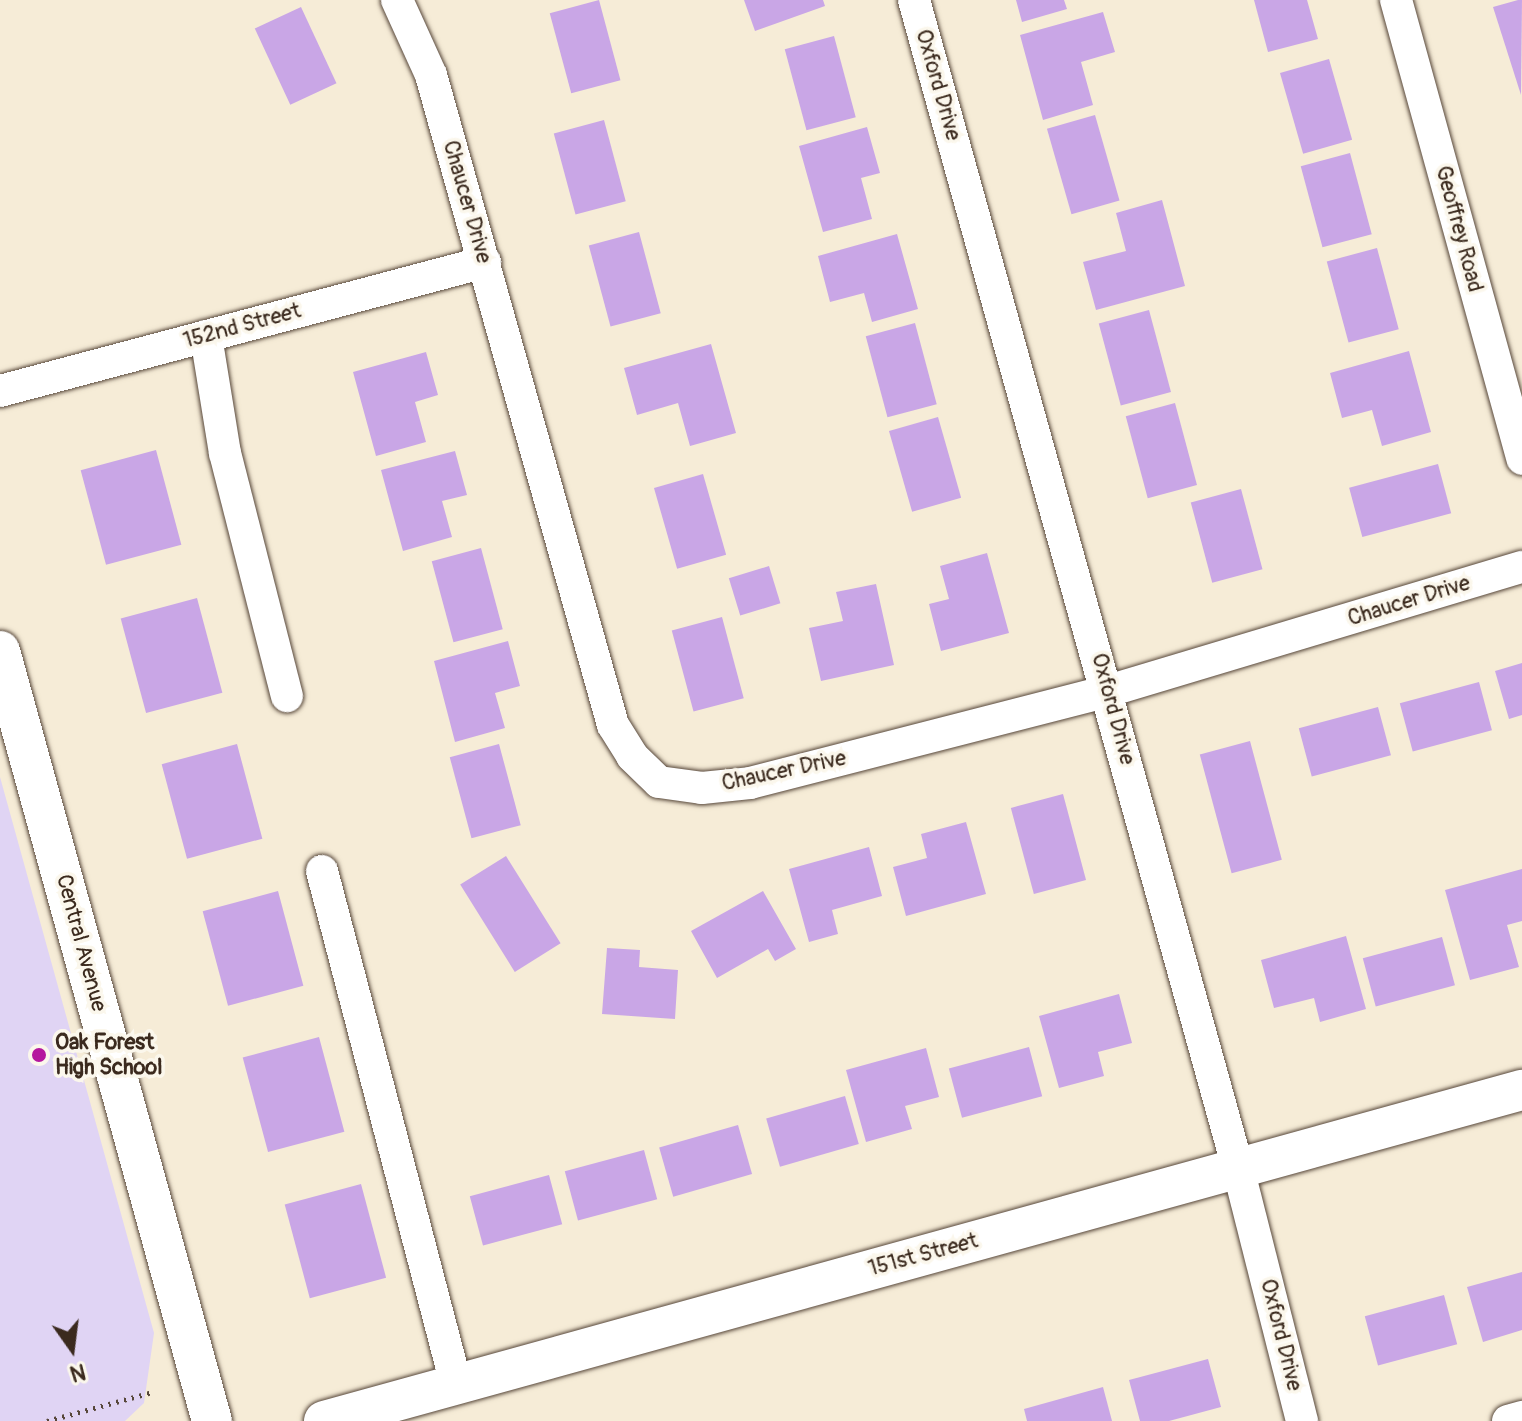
<!DOCTYPE html>
<style>
body{margin:0}
#map{position:relative;width:1522px;height:1421px;overflow:hidden;background:#f6ecd7;font-family:Pangolin,sans-serif}
div>[style]{position:absolute}
.built>*{inset:0;background:#e0d4f4}
.building>*{inset:0;background:#c9a6e6;transform-origin:0 0}
.path>*{height:5px;margin-top:-2.5px;transform-origin:0;background:repeating-linear-gradient(90deg,#57473a 0 2px,transparent 0 8px)}
.roads{filter:drop-shadow(0 0 2px #57473a) drop-shadow(0 0 2px #57473a)}
.minor>*{height:32px;margin:-16px;padding:0 16px;transform-origin:16px;border-radius:16px;background:#fff}
.tertiary>*{height:40px;margin:-20px;padding:0 20px;transform-origin:20px;border-radius:20px;background:#fff}
.dots>*{width:22px;height:22px;translate:-50% -50%;box-sizing:border-box;border:4px solid #fbf7ec;border-radius:50%}
span{translate:-50% -50%;white-space:nowrap;text-align:center;line-height:1.15;-webkit-text-stroke:7px #fbf7ec;paint-order:stroke}
.street-label{font-size:22px;color:#3b2a1e}
.poi-label{font-size:22px;color:#3b2a1e;font-weight:700}
.left{translate:0 -50%;text-align:left}
.north{position:absolute;left:32px;top:1309px;width:80px;height:80px;-webkit-text-stroke:6px #fbf7ec;paint-order:stroke;rotate:166deg;font-size:22px;font-weight:700;line-height:32px;text-align:center;color:#3b2a1e}
.north::after{content:'';display:block;margin:auto;width:28px;height:36px;background:#3b2a1e;clip-path:polygon(50% 0,100% 100%,50% 72%,0 100%)}
</style>
<div id="map">
<div class="built">
<i style="clip-path:polygon(0 777px,154px 1333px,144px 1403px,125px 1421px,0 1421px)"></i>
</div>
<div class="building">
<i style="left:599px;top:0;width:83px;height:51px;rotate:75deg"></i>
<i style="clip-path:polygon(744px 0,823px 0,825px 6px,755px 31px)"></i>
<i style="clip-path:polygon(1016px 0,1064px 0,1067px 9px,1022px 22px)"></i>
<i style="clip-path:polygon(1254px 0,1307px 0,1318px 39px,1268px 52px)"></i>
<i style="clip-path:polygon(1518px 0,1522px 0,1521px 95px,1493px 7px)"></i>
<i style="left:301px;top:7px;width:84px;height:51px;rotate:65deg"></i>
<i style="clip-path:polygon(1103px 12px,1115px 52px,1081px 62px,1093px 105px,1043px 120px,1020px 35px)"></i>
<i style="left:834px;top:36px;width:84px;height:51px;rotate:75deg"></i>
<i style="left:1329px;top:59px;width:84px;height:51px;rotate:74deg"></i>
<i style="left:1095px;top:115px;width:89px;height:50px;rotate:74deg"></i>
<i style="left:604px;top:120px;width:84px;height:52px;rotate:75deg"></i>
<i style="clip-path:polygon(867px 127px,880px 173px,861px 178px,872px 219px,823px 232px,799px 146px)"></i>
<i style="left:1350px;top:153px;width:84px;height:51px;rotate:75deg"></i>
<i style="clip-path:polygon(1162px 200px,1185px 286px,1096px 310px,1083px 262px,1126px 251px,1116px 213px)"></i>
<i style="left:639px;top:232px;width:84px;height:52px;rotate:75deg"></i>
<i style="clip-path:polygon(897px 234px,918px 309px,872px 322px,864px 293px,830px 302px,818px 256px)"></i>
<i style="left:1377px;top:248px;width:84px;height:52px;rotate:75deg"></i>
<i style="left:1149px;top:310px;width:85px;height:52px;rotate:75deg"></i>
<i style="left:915px;top:323px;width:84px;height:51px;rotate:75deg"></i>
<i style="clip-path:polygon(711px 344px,736px 433px,690px 446px,678px 403px,637px 415px,624px 368px)"></i>
<i style="clip-path:polygon(1409px 351px,1431px 432px,1382px 446px,1372px 410px,1342px 418px,1330px 373px)"></i>
<i style="clip-path:polygon(426px 352px,438px 395px,415px 402px,426px 442px,376px 456px,353px 372px)"></i>
<i style="left:1175px;top:403px;width:85px;height:51px;rotate:75deg"></i>
<i style="left:938px;top:417px;width:84px;height:51px;rotate:74deg"></i>
<i style="left:156px;top:450px;width:98px;height:78px;rotate:75deg"></i>
<i style="clip-path:polygon(455px 451px,467px 495px,442px 501px,452px 537px,403px 551px,381px 470px)"></i>
<i style="left:1438px;top:464px;width:51px;height:92px;rotate:75deg"></i>
<i style="left:703px;top:474px;width:84px;height:51px;rotate:74deg"></i>
<i style="left:1241px;top:489px;width:83px;height:52px;rotate:75deg"></i>
<i style="left:481px;top:548px;width:84px;height:51px;rotate:75deg"></i>
<i style="clip-path:polygon(987px 553px,1009px 633px,941px 651px,929px 604px,949px 599px,940px 566px)"></i>
<i style="left:769px;top:566px;width:39px;height:42px;rotate:73deg"></i>
<i style="clip-path:polygon(876px 584px,894px 665px,821px 681px,809px 628px,843px 621px,836px 592px)"></i>
<i style="left:197px;top:598px;width:98px;height:79px;rotate:75deg"></i>
<i style="left:722px;top:617px;width:84px;height:52px;rotate:75deg"></i>
<i style="clip-path:polygon(508px 641px,520px 686px,495px 693px,505px 728px,455px 742px,434px 661px)"></i>
<i style="clip-path:polygon(1522px 663px,1522px 715px,1509px 719px,1495px 671px)"></i>
<i style="left:1479px;top:682px;width:50px;height:82px;rotate:75deg"></i>
<i style="left:1378px;top:707px;width:50px;height:82px;rotate:75deg"></i>
<i style="left:1250px;top:741px;width:123px;height:52px;rotate:75deg"></i>
<i style="left:237px;top:744px;width:98px;height:78px;rotate:75deg"></i>
<i style="left:499px;top:744px;width:84px;height:51px;rotate:75deg"></i>
<i style="left:1063px;top:794px;width:89px;height:54px;rotate:75deg"></i>
<i style="clip-path:polygon(966px 822px,986px 894px,906px 916px,893px 867px,927px 858px,921px 834px)"></i>
<i style="clip-path:polygon(869px 847px,882px 896px,832px 910px,838px 934px,809px 942px,789px 869px)"></i>
<i style="left:506px;top:856px;width:103px;height:54px;rotate:58deg"></i>
<i style="clip-path:polygon(1522px 869px,1522px 921px,1507px 925px,1519px 967px,1470px 980px,1445px 890px)"></i>
<i style="left:278px;top:891px;width:98px;height:78px;rotate:75deg"></i>
<i style="clip-path:polygon(763px 891px,796px 949px,775px 961px,768px 949px,717px 978px,691px 931px)"></i>
<i style="clip-path:polygon(1346px 936px,1366px 1009px,1320px 1022px,1314px 998px,1274px 1008px,1261px 960px)"></i>
<i style="left:1442px;top:937px;width:50px;height:82px;rotate:75deg"></i>
<i style="clip-path:polygon(607px 948px,640px 950px,639px 967px,678px 970px,675px 1019px,602px 1014px)"></i>
<i style="clip-path:polygon(1119px 994px,1132px 1043px,1098px 1052px,1104px 1076px,1059px 1088px,1039px 1016px)"></i>
<i style="left:319px;top:1037px;width:98px;height:79px;rotate:75deg"></i>
<i style="left:1029px;top:1047px;width:51px;height:83px;rotate:75deg"></i>
<i style="clip-path:polygon(926px 1048px,939px 1097px,905px 1106px,912px 1129px,866px 1142px,846px 1070px)"></i>
<i style="left:845px;top:1096px;width:50px;height:82px;rotate:74deg"></i>
<i style="left:738px;top:1125px;width:51px;height:82px;rotate:74deg"></i>
<i style="left:644px;top:1150px;width:51px;height:82px;rotate:75deg"></i>
<i style="left:549px;top:1175px;width:51px;height:82px;rotate:75deg"></i>
<i style="left:361px;top:1184px;width:97px;height:79px;rotate:75deg"></i>
<i style="clip-path:polygon(1522px 1272px,1522px 1330px,1483px 1342px,1467px 1287px)"></i>
<i style="left:1444px;top:1295px;width:51px;height:82px;rotate:75deg"></i>
<i style="clip-path:polygon(1208px 1359px,1221px 1407px,1169px 1421px,1140px 1421px,1129px 1380px)"></i>
<i style="clip-path:polygon(1103px 1387px,1112px 1421px,1027px 1421px,1024px 1409px)"></i>
</div>
<div class="path">
<i style="left:47px;top:1421px;width:109px;rotate:-15.4deg"></i>
</div>
<div class="roads">
<div class="minor">
<i style="left:397px;top:0;width:82px;rotate:65.6deg"></i>
<i style="left:431px;top:75px;width:675px;rotate:74.36deg"></i>
<i style="left:613px;top:725px;width:36px;rotate:58deg"></i>
<i style="left:632px;top:756px;width:37px;rotate:44deg"></i>
<i style="left:659px;top:782px;width:43px;rotate:7.9deg"></i>
<i style="left:702px;top:788px;width:48px;rotate:-5.9deg"></i>
<i style="left:750px;top:783px;width:370px;rotate:-14.4deg"></i>
<i style="left:1108px;top:691px;width:432px;rotate:-16.7deg"></i>
<i style="left:914px;top:0;width:1212px;rotate:74.5deg"></i>
<i style="left:1238px;top:1168px;width:261px;rotate:75.8deg"></i>
<i style="left:1396px;top:0;width:476px;rotate:74.6deg"></i>
<i style="left:206px;top:336px;width:119px;rotate:80.8deg"></i>
<i style="left:225px;top:453px;width:251px;rotate:75.7deg"></i>
<i style="left:0;top:391px;width:502px;rotate:-14.89deg"></i>
<i style="left:322px;top:871px;width:530px;rotate:75.36deg"></i>
<i style="left:1508px;top:1421px;width:15px;rotate:-16deg"></i>
</div>
<div class="tertiary">
<i style="left:0;top:651px;width:799px;rotate:74.61deg"></i>
<i style="left:324px;top:1421px;width:1243px;rotate:-15.45deg"></i>
</div>
</div>
<div class="dots">
<i style="left:39px;top:1055px;background:#b5179e"></i>
</div>
<div class="street-label">
<span style="left:938px;top:85px;rotate:74deg">Oxford Drive</span>
<span style="left:467px;top:202px;rotate:74deg">Chaucer Drive</span>
<span style="left:1459px;top:229px;rotate:75deg">Geoffrey Road</span>
<span style="left:242px;top:326px;rotate:-15deg">152nd Street</span>
<span style="left:1409px;top:601px;rotate:-17deg">Chaucer Drive</span>
<span style="left:1113px;top:709px;rotate:75deg">Oxford Drive</span>
<span style="left:784px;top:771px;rotate:-12deg">Chaucer Drive</span>
<span style="left:81px;top:943px;rotate:75deg">Central Avenue</span>
<span style="left:923px;top:1255px;rotate:-15deg">151st Street</span>
<span style="left:1281px;top:1335px;rotate:76deg">Oxford Drive</span>
</div>
<div class="poi-label">
<span class="left" style="left:55px;top:1055px">Oak Forest<br>High School</span>
</div>
<div class="north">N</div>
</div>
